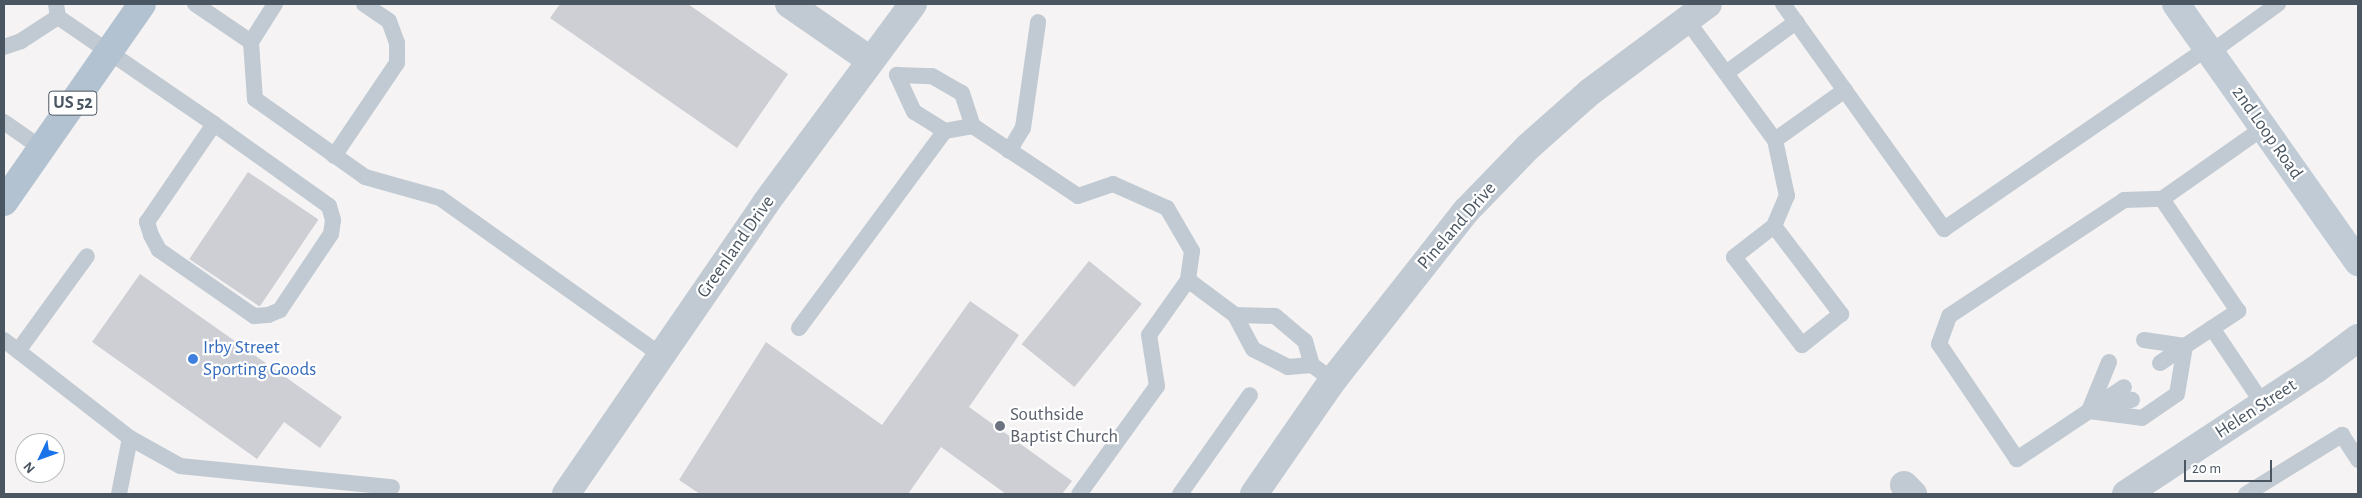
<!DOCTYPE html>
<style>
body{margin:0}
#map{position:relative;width:2362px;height:498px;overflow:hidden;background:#f5f3f3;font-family:"Alegreya Sans",sans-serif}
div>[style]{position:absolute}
.building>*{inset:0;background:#cdcfd5;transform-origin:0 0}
.service>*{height:16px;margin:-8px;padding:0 8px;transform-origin:8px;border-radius:8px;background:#c1cad2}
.minor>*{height:28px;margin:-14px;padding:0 14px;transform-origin:14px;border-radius:14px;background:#c1cad2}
.secondary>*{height:28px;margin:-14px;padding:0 14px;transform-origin:14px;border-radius:14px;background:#c1cbd6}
.primary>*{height:28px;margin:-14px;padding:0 14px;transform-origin:14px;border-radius:14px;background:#b3c2d1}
.dots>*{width:14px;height:14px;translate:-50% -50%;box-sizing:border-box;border:2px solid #fff;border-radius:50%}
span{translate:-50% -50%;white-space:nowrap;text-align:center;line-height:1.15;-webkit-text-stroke:4.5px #fff;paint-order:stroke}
.shield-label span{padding:1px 4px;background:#fff;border:1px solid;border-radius:4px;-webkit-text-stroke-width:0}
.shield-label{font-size:18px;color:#4a5661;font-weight:700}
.street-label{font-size:19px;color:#4a5661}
.shop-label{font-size:19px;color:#366cbe}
.left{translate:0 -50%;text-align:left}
.worship-label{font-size:19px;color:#5b616d}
.frame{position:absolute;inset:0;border:5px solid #4a5661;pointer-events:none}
.north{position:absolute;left:15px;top:433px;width:50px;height:50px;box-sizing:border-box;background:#fff;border:1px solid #b7bbc0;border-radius:50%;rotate:228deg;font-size:14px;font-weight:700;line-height:20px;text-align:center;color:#4a5661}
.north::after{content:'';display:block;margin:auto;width:18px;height:22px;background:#1a73e8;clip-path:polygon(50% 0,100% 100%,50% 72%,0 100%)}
.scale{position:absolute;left:2184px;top:460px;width:88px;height:22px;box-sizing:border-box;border:2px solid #4a5661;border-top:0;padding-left:6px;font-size:15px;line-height:18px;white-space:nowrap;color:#4a5661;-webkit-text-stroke:4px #fff;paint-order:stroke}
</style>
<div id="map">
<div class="building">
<i style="clip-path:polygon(560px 4px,688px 4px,788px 74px,737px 148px,550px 18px)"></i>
<i style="left:248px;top:172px;width:85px;height:105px;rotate:34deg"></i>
<i style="left:1089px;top:261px;width:68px;height:107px;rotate:39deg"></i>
<i style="clip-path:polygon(140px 274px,342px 417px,320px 448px,284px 422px,257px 459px,92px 342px)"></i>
<i style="clip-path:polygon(970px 301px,1019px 335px,969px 407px,1072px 481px,1062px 494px,1006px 494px,941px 447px,908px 494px,700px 494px,679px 480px,766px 342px,882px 425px)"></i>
</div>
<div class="service">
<i style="left:56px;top:4px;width:13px;rotate:81deg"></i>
<i style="left:58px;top:17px;width:189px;rotate:34.4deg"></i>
<i style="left:195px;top:4px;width:68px;rotate:34.2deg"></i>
<i style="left:251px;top:42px;width:57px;rotate:86deg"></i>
<i style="left:255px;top:99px;width:135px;rotate:35.3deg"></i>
<i style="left:365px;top:177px;width:78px;rotate:15.6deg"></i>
<i style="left:440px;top:198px;width:271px;rotate:35.4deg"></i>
<i style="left:1783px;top:4px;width:277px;rotate:54.4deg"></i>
<i style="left:1944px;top:229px;width:319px;rotate:-34.5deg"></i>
<i style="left:1686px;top:19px;width:150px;rotate:53.7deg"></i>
<i style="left:1775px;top:140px;width:86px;rotate:-35.5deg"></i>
<i style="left:251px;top:42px;width:45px;rotate:-57.7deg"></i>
<i style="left:4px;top:47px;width:18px;rotate:-19deg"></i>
<i style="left:21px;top:41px;width:44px;rotate:-33deg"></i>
<i style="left:2210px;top:53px;width:84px;rotate:-35.8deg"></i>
<i style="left:1726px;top:73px;width:87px;rotate:-36.1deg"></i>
<i style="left:4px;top:122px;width:45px;rotate:35.1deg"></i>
<i style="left:214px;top:124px;width:141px;rotate:35.5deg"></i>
<i style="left:329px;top:206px;width:15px;rotate:74deg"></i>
<i style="left:333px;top:220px;width:14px;rotate:98deg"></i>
<i style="left:331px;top:234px;width:92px;rotate:123.9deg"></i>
<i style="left:280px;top:310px;width:13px;rotate:157deg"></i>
<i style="left:268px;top:315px;width:14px;rotate:176deg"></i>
<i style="left:254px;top:316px;width:116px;rotate:-145.2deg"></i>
<i style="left:159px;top:250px;width:17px;rotate:-118deg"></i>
<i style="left:151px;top:235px;width:14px;rotate:-107deg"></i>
<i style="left:147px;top:222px;width:119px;rotate:-55.6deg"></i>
<i style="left:973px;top:126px;width:28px;rotate:170deg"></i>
<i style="left:945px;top:131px;width:36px;rotate:-148deg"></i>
<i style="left:914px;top:112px;width:41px;rotate:-114.7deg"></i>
<i style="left:897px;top:75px;width:35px;rotate:2deg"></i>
<i style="left:932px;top:76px;width:34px;rotate:30deg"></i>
<i style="left:962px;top:93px;width:35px;rotate:72deg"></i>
<i style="left:973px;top:126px;width:126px;rotate:33.7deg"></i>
<i style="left:1078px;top:196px;width:37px;rotate:-19deg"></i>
<i style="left:1113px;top:184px;width:59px;rotate:24deg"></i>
<i style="left:1167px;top:208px;width:50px;rotate:59.8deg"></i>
<i style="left:1192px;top:251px;width:29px;rotate:98deg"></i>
<i style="left:1188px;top:280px;width:67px;rotate:125.3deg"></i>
<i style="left:1149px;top:335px;width:52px;rotate:81.1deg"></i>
<i style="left:1157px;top:386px;width:133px;rotate:125.8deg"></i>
<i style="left:1009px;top:151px;width:27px;rotate:-59deg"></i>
<i style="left:1023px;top:128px;width:107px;rotate:-81.9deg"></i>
<i style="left:334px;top:156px;width:112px;rotate:-55.9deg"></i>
<i style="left:397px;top:63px;width:20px;rotate:-90deg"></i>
<i style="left:397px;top:43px;width:23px;rotate:-110deg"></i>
<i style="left:389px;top:21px;width:30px;rotate:-146deg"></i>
<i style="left:1774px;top:226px;width:111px;rotate:52.7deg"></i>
<i style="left:1841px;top:314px;width:50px;rotate:141.5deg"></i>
<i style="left:1802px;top:345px;width:111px;rotate:-127.7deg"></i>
<i style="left:1734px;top:257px;width:51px;rotate:-37.8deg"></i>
<i style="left:1774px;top:226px;width:33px;rotate:-67deg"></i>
<i style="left:1787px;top:196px;width:57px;rotate:-102.1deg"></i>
<i style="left:1188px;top:280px;width:59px;rotate:36.7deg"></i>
<i style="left:799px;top:328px;width:245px;rotate:-53.5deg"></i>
<i style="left:2212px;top:328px;width:92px;rotate:56.1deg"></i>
<i style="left:4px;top:340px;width:160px;rotate:37.9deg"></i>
<i style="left:130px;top:438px;width:57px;rotate:101.1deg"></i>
<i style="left:2144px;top:340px;width:41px;rotate:8.3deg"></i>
<i style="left:2185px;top:346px;width:64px;rotate:-33.4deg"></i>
<i style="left:2238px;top:311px;width:135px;rotate:-124.2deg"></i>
<i style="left:18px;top:351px;width:117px;rotate:-54deg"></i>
<i style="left:2109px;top:362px;width:53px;rotate:112.2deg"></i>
<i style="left:2089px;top:411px;width:87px;rotate:146.3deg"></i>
<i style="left:2017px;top:459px;width:139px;rotate:-124.1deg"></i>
<i style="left:1939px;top:344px;width:30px;rotate:-70deg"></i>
<i style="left:1949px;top:316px;width:210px;rotate:-33.5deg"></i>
<i style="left:2124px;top:200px;width:38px;rotate:-2deg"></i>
<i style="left:2162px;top:199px;width:123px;rotate:-35.1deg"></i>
<i style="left:2160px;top:363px;width:30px;rotate:-34deg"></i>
<i style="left:1312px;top:365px;width:24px;rotate:175deg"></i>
<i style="left:1288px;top:367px;width:39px;rotate:-153deg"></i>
<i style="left:1253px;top:349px;width:38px;rotate:-118deg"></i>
<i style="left:1235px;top:315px;width:40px;rotate:1.4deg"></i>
<i style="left:1275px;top:316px;width:39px;rotate:40deg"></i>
<i style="left:1305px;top:341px;width:25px;rotate:74deg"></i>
<i style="left:1312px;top:365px;width:26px;rotate:36deg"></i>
<i style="left:2099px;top:404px;width:30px;rotate:-34deg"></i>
<i style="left:2099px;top:408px;width:34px;rotate:-14deg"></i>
<i style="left:2089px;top:411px;width:53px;rotate:7.5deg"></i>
<i style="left:2142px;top:418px;width:42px;rotate:-34.4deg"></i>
<i style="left:2177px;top:394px;width:49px;rotate:-80.5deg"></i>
<i style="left:130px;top:438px;width:57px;rotate:29.2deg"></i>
<i style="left:180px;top:466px;width:213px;rotate:5.7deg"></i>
<i style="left:1180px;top:494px;width:121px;rotate:-54.7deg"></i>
<i style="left:2246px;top:494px;width:113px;rotate:-31.6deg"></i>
<i style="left:2342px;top:435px;width:30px;rotate:57deg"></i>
</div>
<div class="minor">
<i style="left:789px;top:4px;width:98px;rotate:34.7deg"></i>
<i style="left:1904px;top:485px;width:13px;rotate:45deg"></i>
<i style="left:566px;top:494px;width:352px;rotate:-55.5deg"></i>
<i style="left:765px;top:204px;width:249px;rotate:-53.5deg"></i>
<i style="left:1254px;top:494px;width:139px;rotate:-55.3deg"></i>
<i style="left:1333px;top:380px;width:216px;rotate:-51.8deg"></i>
<i style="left:1467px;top:210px;width:88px;rotate:-45.9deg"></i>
<i style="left:1528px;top:147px;width:83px;rotate:-41.6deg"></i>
<i style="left:1590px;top:92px;width:147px;rotate:-36.7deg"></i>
<i style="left:2126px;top:494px;width:226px;rotate:-33.3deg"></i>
<i style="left:2315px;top:370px;width:54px;rotate:-36.7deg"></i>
</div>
<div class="secondary">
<i style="left:2176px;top:4px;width:316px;rotate:54.8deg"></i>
</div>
<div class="primary">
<i style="left:4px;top:202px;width:241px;rotate:-55.1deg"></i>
</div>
<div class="dots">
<i style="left:193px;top:359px;background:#3f7fe0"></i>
<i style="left:1000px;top:426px;background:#6b7280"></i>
</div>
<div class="shield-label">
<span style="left:73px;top:103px">US 52</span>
</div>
<div class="street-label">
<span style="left:2267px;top:133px;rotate:55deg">2nd Loop Road</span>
<span style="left:1457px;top:226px;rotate:-49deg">Pineland Drive</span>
<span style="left:736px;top:247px;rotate:-55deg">Greenland Drive</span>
<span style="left:2256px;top:409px;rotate:-33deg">Helen Street</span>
</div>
<div class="shop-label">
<span class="left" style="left:203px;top:359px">Irby Street<br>Sporting Goods</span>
</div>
<div class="worship-label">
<span class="left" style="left:1010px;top:426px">Southside<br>Baptist Church</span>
</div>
<div class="frame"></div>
<div class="north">N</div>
<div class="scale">20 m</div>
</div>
